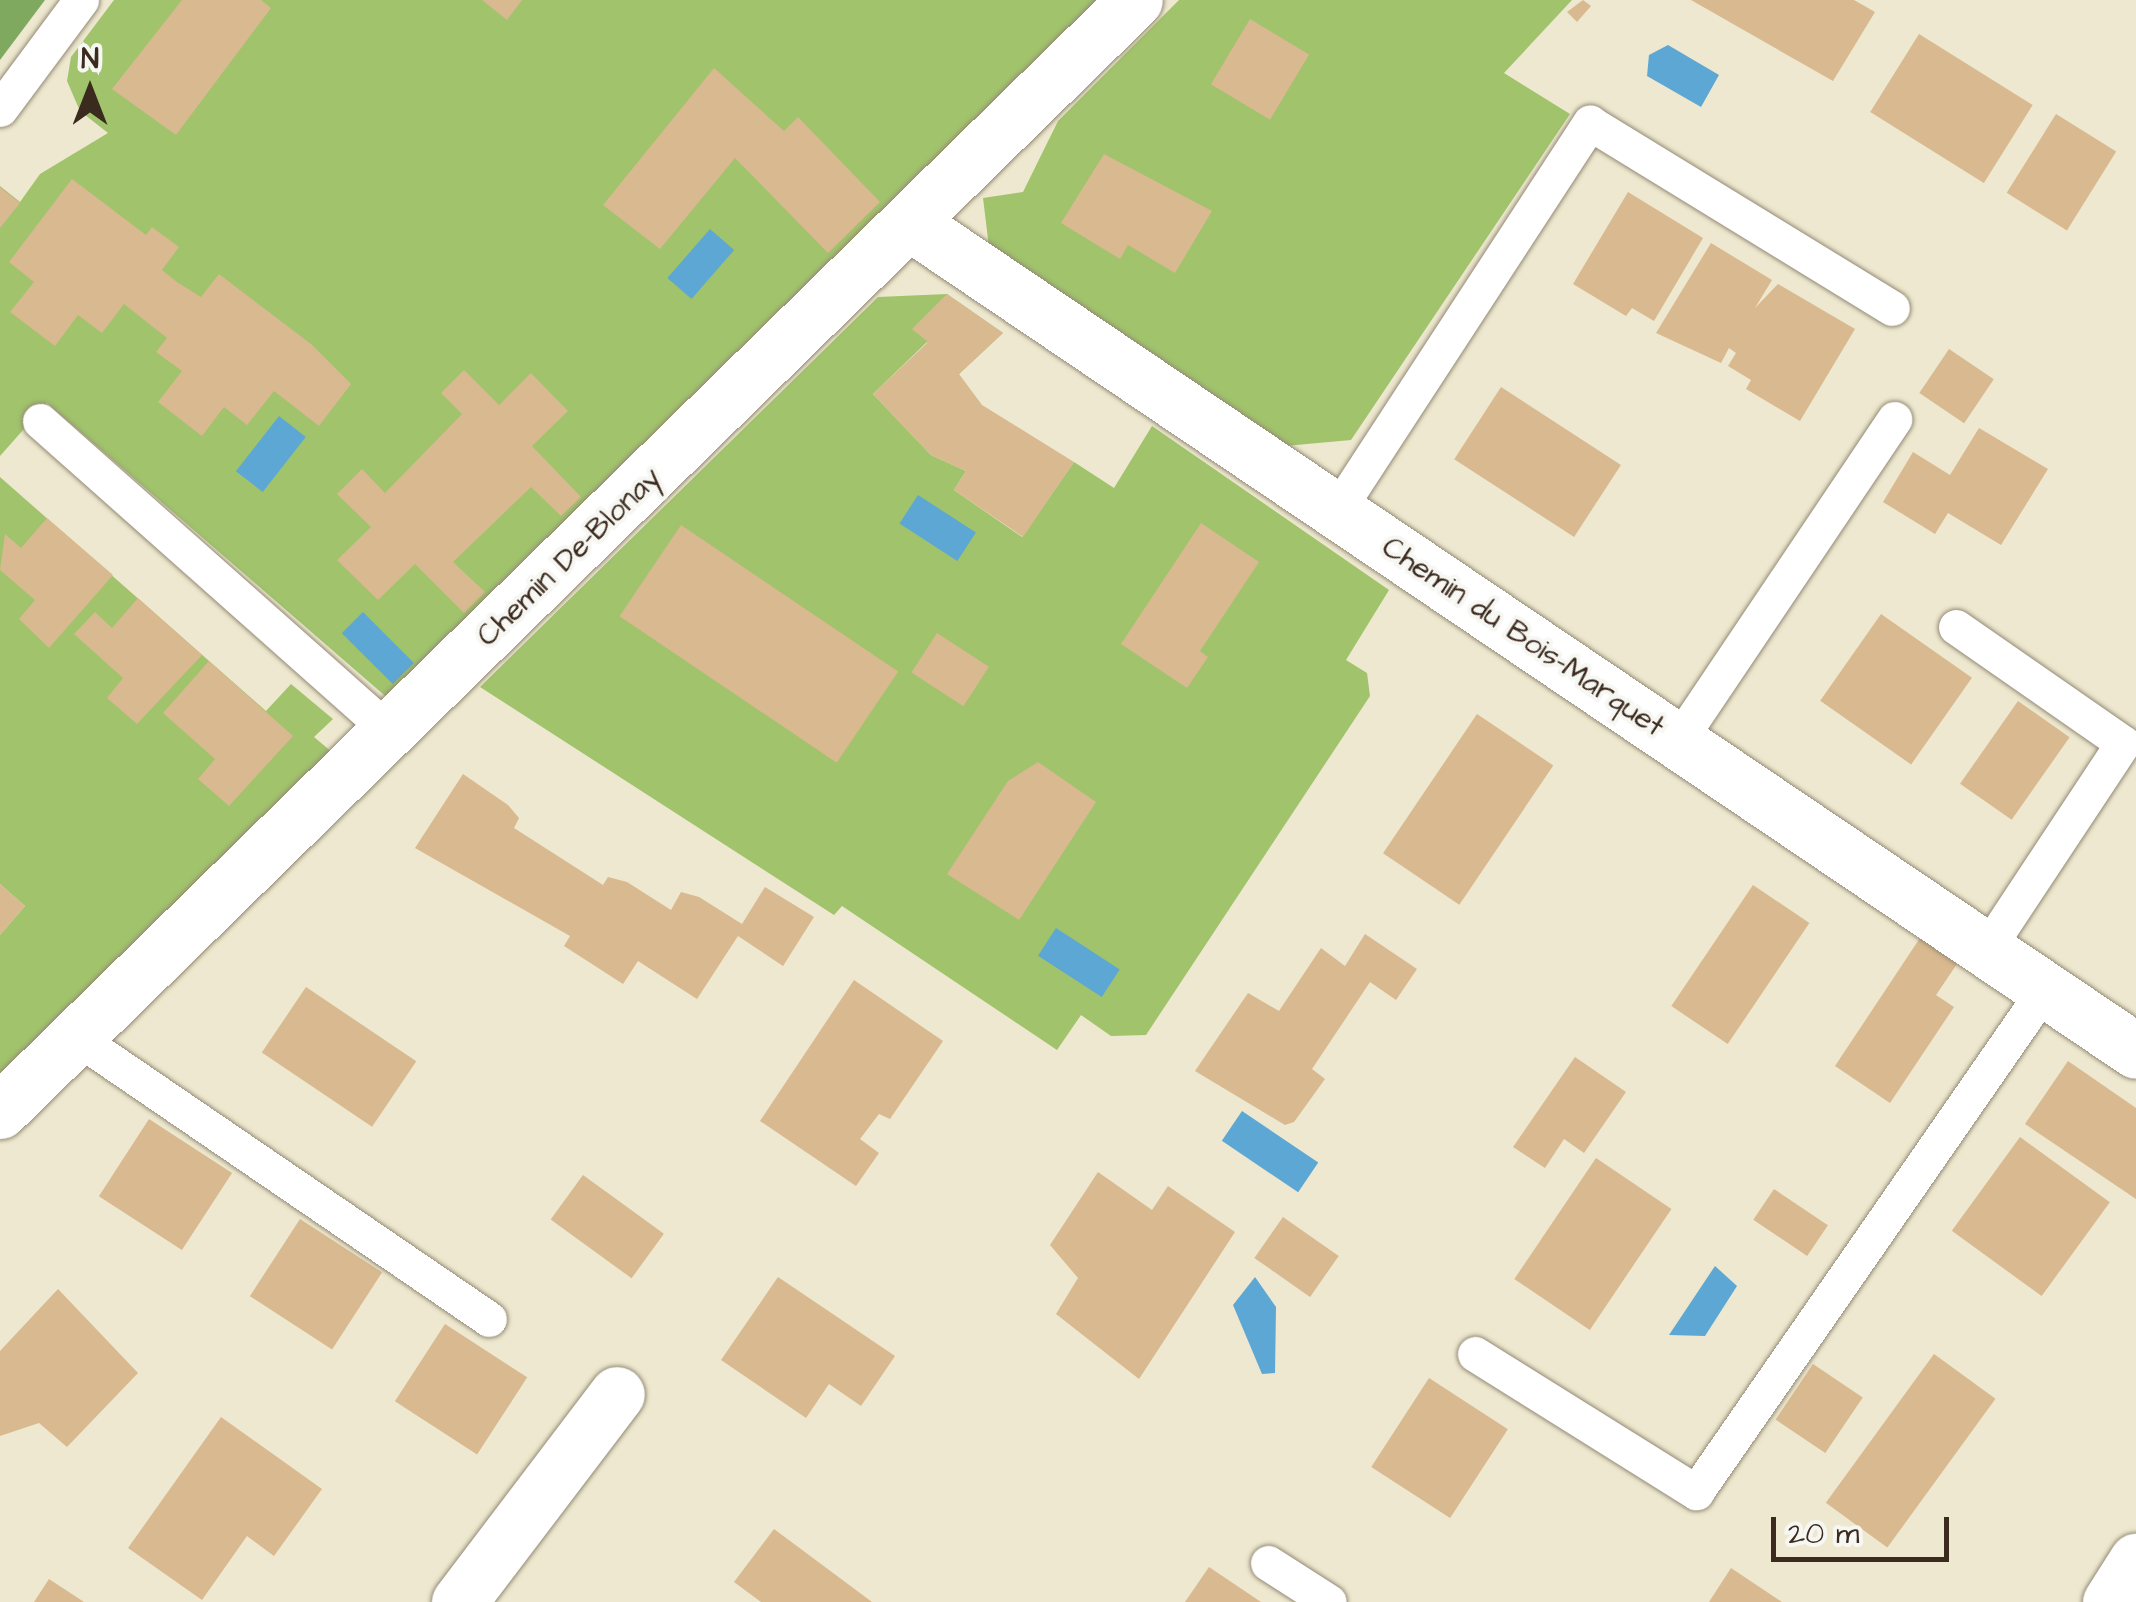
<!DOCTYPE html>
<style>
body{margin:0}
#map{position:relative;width:2136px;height:1602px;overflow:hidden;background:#ede8cf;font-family:"Architects Daughter",sans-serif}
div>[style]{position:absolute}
.green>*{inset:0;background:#a0c36c}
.forest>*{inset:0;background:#80a960}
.water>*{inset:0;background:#5da7d5;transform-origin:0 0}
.building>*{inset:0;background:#d9b98f;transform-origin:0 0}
.roads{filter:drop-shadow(0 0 2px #948976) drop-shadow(0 0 2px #948976)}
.service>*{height:35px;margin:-17.5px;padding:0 17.5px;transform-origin:17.5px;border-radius:17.5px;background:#fff}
.minor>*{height:55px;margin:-27.5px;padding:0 27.5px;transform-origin:27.5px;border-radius:27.5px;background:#fff}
.tertiary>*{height:55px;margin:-27.5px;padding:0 27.5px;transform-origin:27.5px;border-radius:27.5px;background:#fff}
span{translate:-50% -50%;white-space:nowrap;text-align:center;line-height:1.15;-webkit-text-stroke:8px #f6f6f2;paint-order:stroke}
.street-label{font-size:30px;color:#3b2a1e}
.north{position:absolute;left:40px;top:40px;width:100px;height:100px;-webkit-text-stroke:8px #f6f6f2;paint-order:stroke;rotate:0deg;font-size:28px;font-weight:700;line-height:40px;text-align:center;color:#3b2a1e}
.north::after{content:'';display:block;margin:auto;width:35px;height:45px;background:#3b2a1e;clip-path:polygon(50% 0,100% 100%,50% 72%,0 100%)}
.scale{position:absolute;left:1771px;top:1517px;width:178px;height:45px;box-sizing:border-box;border:5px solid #3b2a1e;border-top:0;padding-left:12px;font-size:30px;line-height:35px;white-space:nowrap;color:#3b2a1e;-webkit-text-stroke:8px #f6f6f2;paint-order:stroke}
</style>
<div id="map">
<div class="green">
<i style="clip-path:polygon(114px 0,1101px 0,391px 701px,47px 403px,0 456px,0 186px,20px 202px,40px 174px,108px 133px,80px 111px,67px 81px,71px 57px)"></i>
<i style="clip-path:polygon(1179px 0,1572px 0,1504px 73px,1570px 114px,1351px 440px,1285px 446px,989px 247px,983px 198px,1023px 192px,1058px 121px)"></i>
<i style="clip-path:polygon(947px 294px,1003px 333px,959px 374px,927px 342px,873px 394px,931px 455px,966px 471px,954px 490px,1022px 537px,1074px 462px,1114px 488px,1152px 426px,1389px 590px,1346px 660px,1367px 673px,1370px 696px,1146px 1035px,1111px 1036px,1081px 1015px,1057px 1050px,842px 906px,834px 915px,480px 687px,878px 297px)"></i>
<i style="clip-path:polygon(0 477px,266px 711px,291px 684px,333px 719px,314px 737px,333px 753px,0 1086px,0 935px,25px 906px,0 884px)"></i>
</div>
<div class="forest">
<i style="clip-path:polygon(0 0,45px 0,0 60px)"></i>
</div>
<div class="water">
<i style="clip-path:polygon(1668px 45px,1719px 75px,1701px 107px,1647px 76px,1649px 55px)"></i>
<i style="left:710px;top:229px;width:32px;height:65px;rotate:41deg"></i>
<i style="left:279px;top:416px;width:34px;height:70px;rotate:38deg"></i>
<i style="left:918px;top:495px;width:69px;height:34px;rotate:33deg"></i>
<i style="left:363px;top:612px;width:72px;height:30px;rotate:45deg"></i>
<i style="left:1056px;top:928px;width:76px;height:33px;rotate:33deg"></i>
<i style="left:1242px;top:1111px;width:92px;height:36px;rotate:34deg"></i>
<i style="clip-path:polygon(1715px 1266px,1737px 1286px,1705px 1336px,1669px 1335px)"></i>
<i style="clip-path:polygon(1255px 1277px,1276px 1307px,1275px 1373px,1262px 1374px,1233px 1305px)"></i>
</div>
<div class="building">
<i style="clip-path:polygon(182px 0,261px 0,271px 8px,176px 135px,112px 89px)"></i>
<i style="clip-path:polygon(482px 0,522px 0,507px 20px)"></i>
<i style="clip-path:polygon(1583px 0,1591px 6px,1577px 22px,1567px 12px)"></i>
<i style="clip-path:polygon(1691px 0,1854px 0,1875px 12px,1833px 81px)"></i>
<i style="left:1250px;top:19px;width:69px;height:76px;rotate:31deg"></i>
<i style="left:1919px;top:34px;width:134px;height:92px;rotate:32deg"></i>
<i style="clip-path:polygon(714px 68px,784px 131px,798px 117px,880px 202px,828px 253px,735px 158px,660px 249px,603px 205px)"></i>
<i style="left:2056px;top:114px;width:71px;height:93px;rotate:32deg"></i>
<i style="clip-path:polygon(1104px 154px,1212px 211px,1175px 273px,1128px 245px,1120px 259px,1061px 223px)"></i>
<i style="clip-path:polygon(72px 179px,146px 235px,152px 227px,179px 247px,162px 270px,177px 282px,201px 297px,219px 274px,311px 344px,351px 384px,319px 426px,274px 391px,247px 425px,224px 407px,202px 436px,158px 402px,182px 371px,156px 352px,167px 338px,124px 304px,102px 333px,78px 315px,55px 346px,10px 312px,34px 282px,9px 262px)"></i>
<i style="clip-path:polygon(0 187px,20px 203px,0 228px)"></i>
<i style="clip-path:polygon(1628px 192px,1703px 238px,1654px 321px,1632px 308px,1626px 316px,1573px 284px)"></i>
<i style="clip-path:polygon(1711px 243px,1772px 280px,1755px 308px,1778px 284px,1855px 329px,1800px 421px,1746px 389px,1751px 380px,1728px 366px,1736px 353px,1729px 348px,1721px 363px,1656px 333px)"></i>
<i style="clip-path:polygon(947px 294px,1003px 333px,959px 374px,982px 405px,1074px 462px,1023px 537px,954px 490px,966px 471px,931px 455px,873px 394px,928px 342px,912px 329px)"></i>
<i style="left:1949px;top:349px;width:54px;height:53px;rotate:34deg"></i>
<i style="clip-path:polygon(464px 370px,499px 405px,531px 373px,568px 411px,532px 446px,581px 497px,561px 516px,531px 487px,453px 562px,485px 592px,464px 613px,415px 564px,378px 600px,337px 560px,371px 527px,337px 494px,362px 469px,385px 493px,462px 414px,441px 393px)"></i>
<i style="left:1501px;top:387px;width:143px;height:86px;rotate:33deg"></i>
<i style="clip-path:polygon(1979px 428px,2048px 469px,2001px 545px,1948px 513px,1935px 534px,1883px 502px,1913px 452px,1950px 475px)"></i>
<i style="clip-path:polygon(47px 518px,113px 575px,49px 648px,19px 619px,35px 600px,0 570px,5px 534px,21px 548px)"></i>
<i style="clip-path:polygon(1201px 523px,1259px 562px,1200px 651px,1208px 657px,1187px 688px,1121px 644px)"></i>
<i style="left:681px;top:525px;width:262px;height:110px;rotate:34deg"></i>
<i style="clip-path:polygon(138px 598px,202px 655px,137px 724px,107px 698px,123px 678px,74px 634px,95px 612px,112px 628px)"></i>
<i style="left:1881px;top:614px;width:111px;height:106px;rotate:35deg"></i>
<i style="left:937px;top:633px;width:62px;height:47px;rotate:33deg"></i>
<i style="clip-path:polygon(209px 661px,293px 736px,229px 806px,198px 779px,215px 759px,163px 713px)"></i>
<i style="left:2018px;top:701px;width:63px;height:101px;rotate:35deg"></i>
<i style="left:1477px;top:714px;width:92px;height:168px;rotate:34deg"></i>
<i style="clip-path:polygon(1038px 762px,1096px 802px,1019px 920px,947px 874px,1008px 781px)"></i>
<i style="clip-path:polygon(463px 774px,508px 805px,519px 818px,514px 828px,603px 885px,608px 877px,627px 882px,671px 910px,681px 892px,699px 897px,742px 924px,765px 887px,814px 917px,783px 966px,738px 936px,697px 999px,638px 961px,623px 984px,564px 946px,570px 936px,415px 848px)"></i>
<i style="clip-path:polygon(0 884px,25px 906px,0 935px)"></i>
<i style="left:1753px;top:885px;width:68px;height:146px;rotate:34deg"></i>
<i style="clip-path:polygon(1365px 934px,1417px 969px,1396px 1000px,1370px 982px,1312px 1069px,1325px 1079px,1294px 1122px,1285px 1125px,1195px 1071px,1248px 993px,1279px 1011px,1321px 948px,1345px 966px)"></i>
<i style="clip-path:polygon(1920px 938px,1957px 964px,1936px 995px,1954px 1007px,1890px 1103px,1835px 1066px)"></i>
<i style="clip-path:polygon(854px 980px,943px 1041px,890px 1119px,879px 1114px,860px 1139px,879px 1153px,856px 1186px,760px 1121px)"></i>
<i style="left:306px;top:987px;width:133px;height:79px;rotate:34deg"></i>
<i style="clip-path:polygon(1575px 1057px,1626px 1092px,1584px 1153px,1564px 1139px,1545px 1168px,1513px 1147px)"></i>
<i style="clip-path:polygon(2068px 1061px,2136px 1108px,2136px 1199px,2025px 1124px)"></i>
<i style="left:149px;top:1119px;width:99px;height:92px;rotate:33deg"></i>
<i style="left:2020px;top:1137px;width:111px;height:116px;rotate:36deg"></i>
<i style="left:1596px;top:1158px;width:91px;height:146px;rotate:34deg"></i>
<i style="clip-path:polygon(1098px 1172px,1152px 1210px,1168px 1186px,1235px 1232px,1139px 1379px,1056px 1314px,1078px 1278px,1050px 1245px)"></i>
<i style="left:583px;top:1175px;width:100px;height:55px;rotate:36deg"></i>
<i style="left:1774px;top:1189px;width:65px;height:37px;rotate:34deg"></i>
<i style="left:1283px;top:1217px;width:68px;height:50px;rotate:35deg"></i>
<i style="left:300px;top:1219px;width:98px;height:92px;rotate:33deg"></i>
<i style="clip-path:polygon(778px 1277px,895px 1356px,861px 1406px,829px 1384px,806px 1418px,721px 1360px)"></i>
<i style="clip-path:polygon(58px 1289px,138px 1373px,67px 1447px,39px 1423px,0 1436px,0 1351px)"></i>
<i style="left:445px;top:1324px;width:98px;height:92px;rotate:33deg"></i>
<i style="left:1934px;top:1354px;width:76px;height:184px;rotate:36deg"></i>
<i style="left:1813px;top:1364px;width:60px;height:67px;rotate:34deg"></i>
<i style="left:1429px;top:1378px;width:94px;height:106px;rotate:33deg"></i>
<i style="clip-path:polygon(221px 1417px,322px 1489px,274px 1556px,247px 1536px,202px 1600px,128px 1548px)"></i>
<i style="clip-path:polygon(774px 1529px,872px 1602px,761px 1602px,734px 1582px)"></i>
<i style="clip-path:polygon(1209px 1567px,1261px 1602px,1185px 1602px)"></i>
<i style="clip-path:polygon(1731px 1568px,1782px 1602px,1709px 1602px)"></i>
<i style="clip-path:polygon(49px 1579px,84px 1602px,34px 1602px)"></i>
</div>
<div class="roads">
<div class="service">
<i style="left:0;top:109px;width:136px;rotate:-53.4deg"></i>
<i style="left:40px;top:421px;width:468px;rotate:41.6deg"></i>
<i style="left:1336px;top:512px;width:465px;rotate:-56.9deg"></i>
<i style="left:1590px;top:123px;width:354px;rotate:31.5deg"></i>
<i style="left:1956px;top:627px;width:203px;rotate:34.8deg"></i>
<i style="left:2123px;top:743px;width:248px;rotate:123.5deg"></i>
<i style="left:1678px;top:741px;width:388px;rotate:-56.1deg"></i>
<i style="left:76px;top:1037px;width:500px;rotate:34.33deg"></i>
<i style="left:1475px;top:1354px;width:261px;rotate:32deg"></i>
<i style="left:1696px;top:1492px;width:612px;rotate:-55.25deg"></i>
<i style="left:1268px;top:1563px;width:72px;rotate:32.6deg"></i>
</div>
<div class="minor">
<i style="left:910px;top:223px;width:1479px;rotate:34.03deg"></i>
<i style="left:0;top:1111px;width:1588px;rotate:-44.39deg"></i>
<i style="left:459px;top:1602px;width:261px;rotate:-52.8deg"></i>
</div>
<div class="tertiary">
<i style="left:2110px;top:1602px;width:49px;rotate:-57.6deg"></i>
</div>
</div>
<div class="street-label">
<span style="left:569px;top:557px;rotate:-44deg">Chemin De-Blonay</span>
<span style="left:1523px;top:637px;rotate:34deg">Chemin du Bois-Marquet</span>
</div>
<div class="north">N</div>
<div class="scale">20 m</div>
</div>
